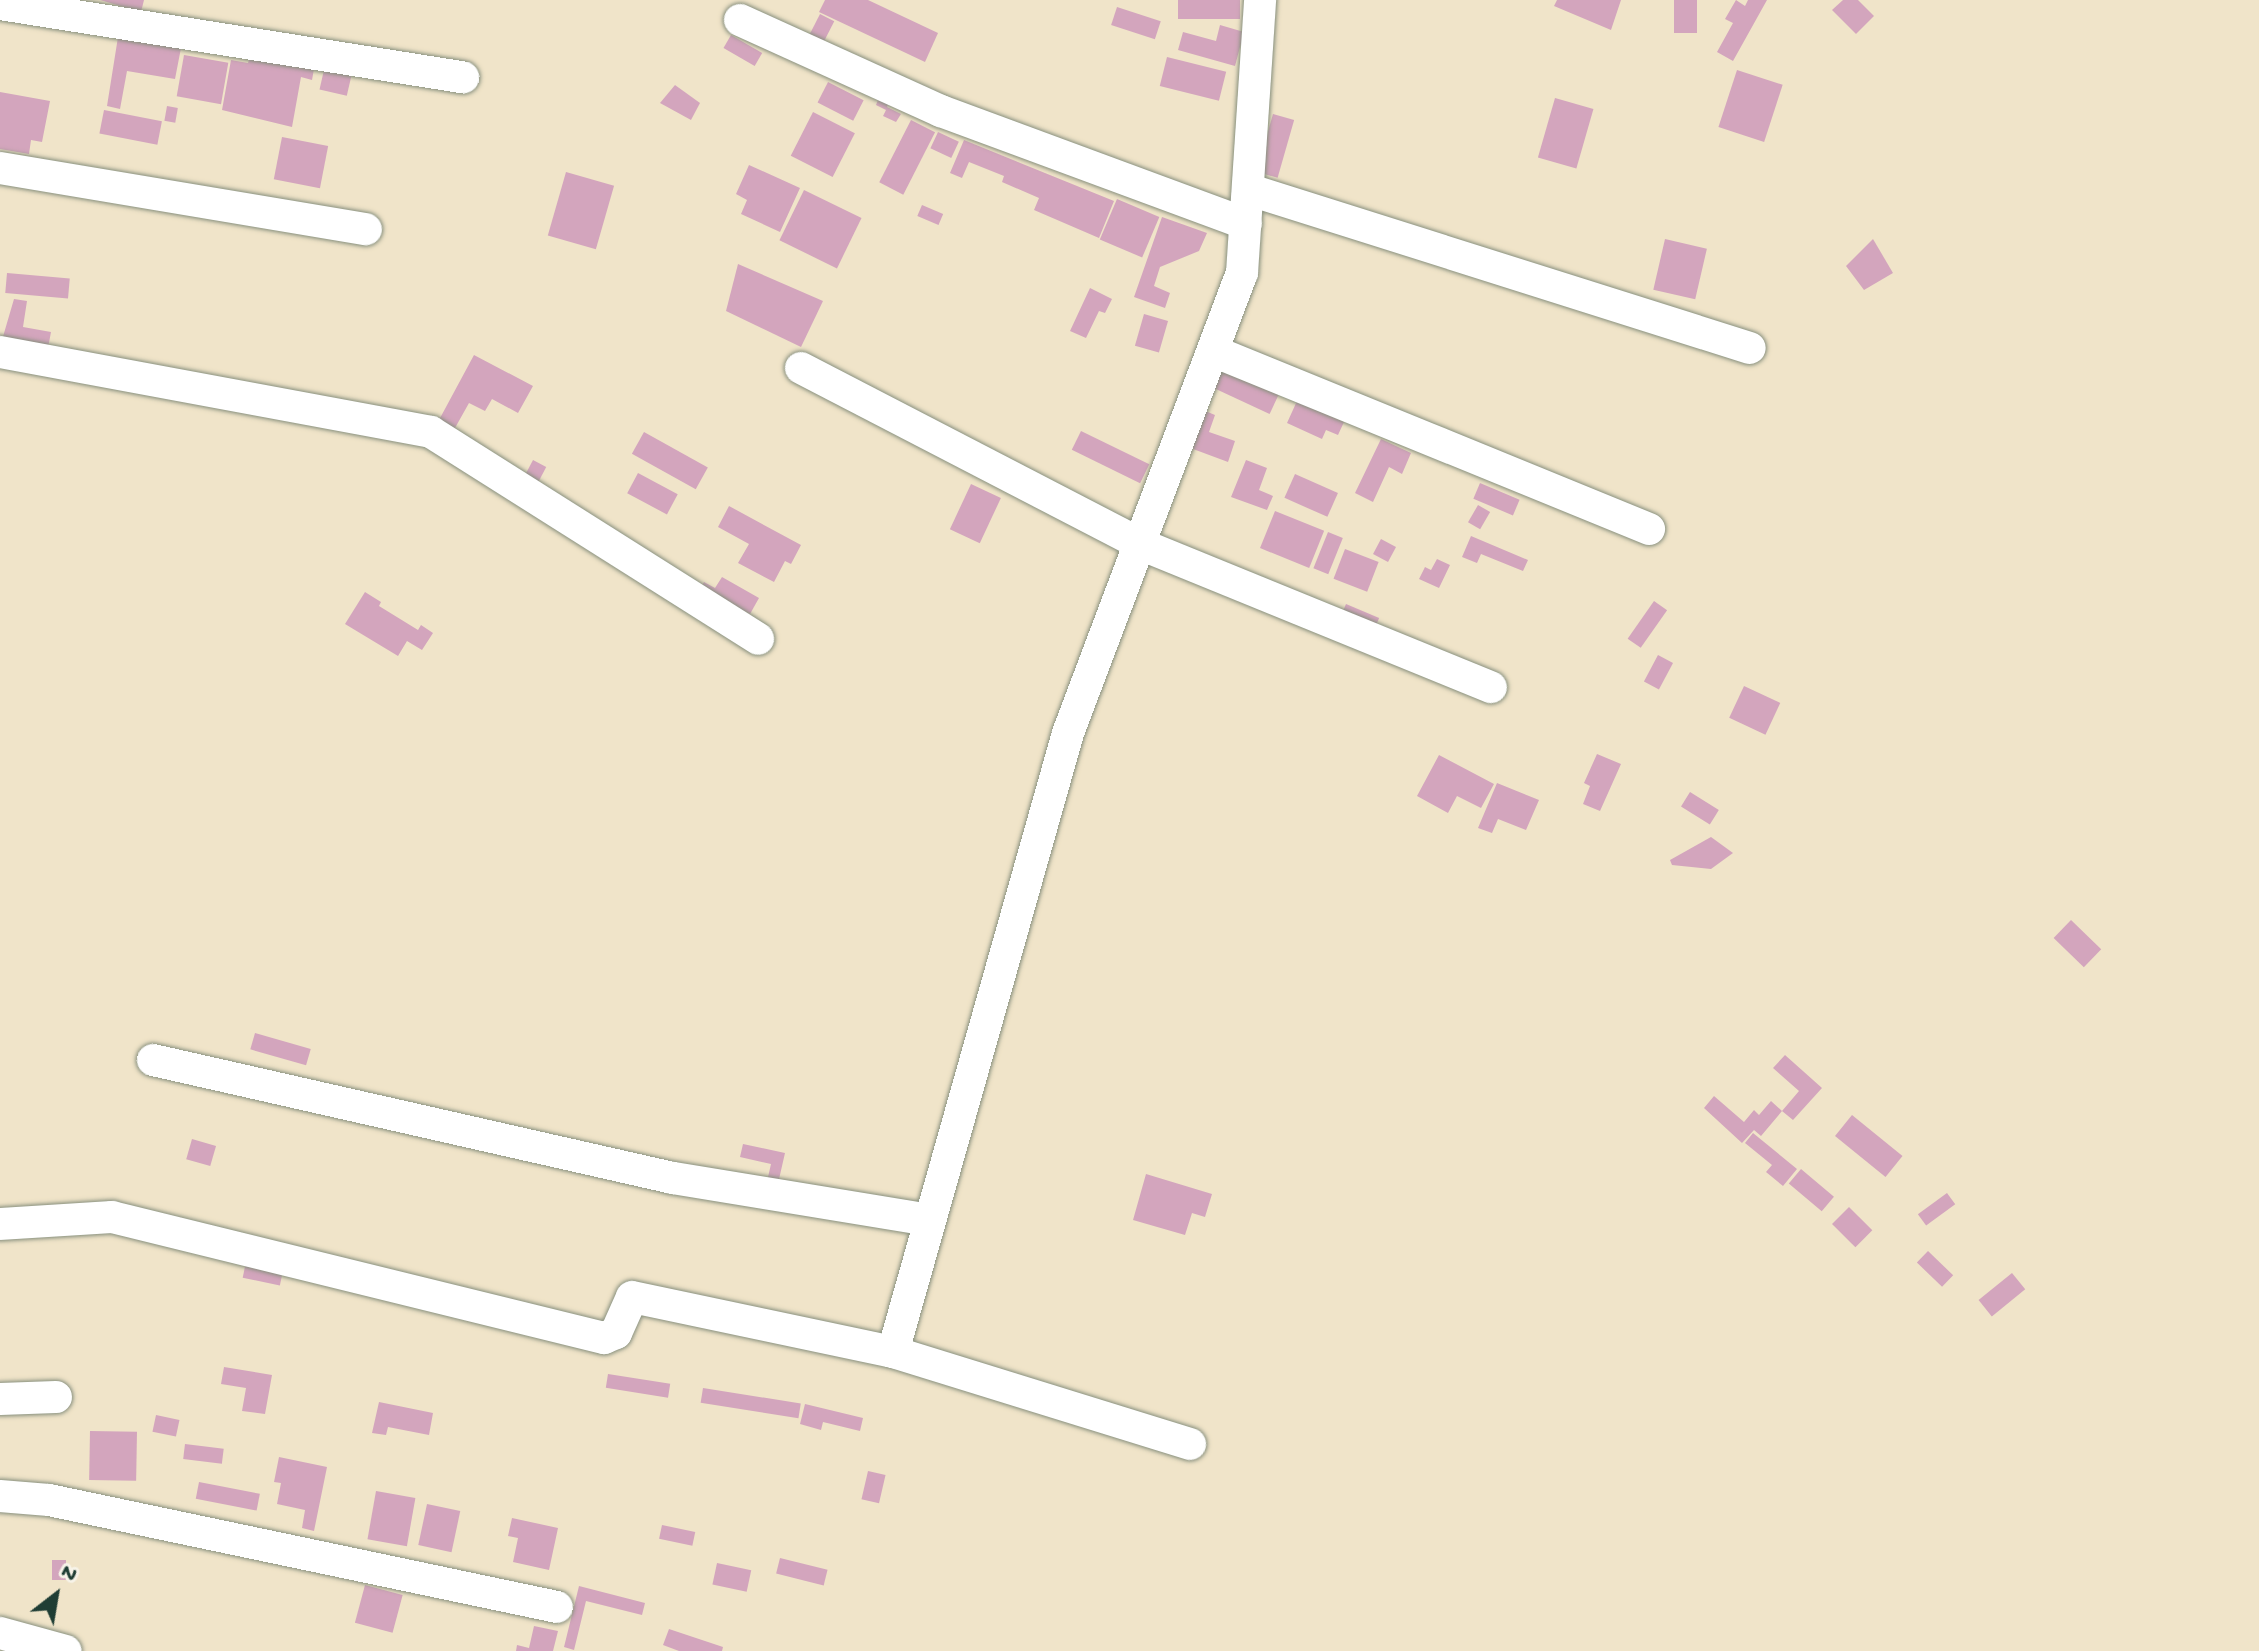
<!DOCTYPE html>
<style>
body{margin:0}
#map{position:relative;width:2259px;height:1651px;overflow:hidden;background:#f0e4c9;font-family:"Gochi Hand",sans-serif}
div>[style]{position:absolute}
.building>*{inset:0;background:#d3a5bd;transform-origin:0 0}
.roads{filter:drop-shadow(0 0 2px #88907e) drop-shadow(0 0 2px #88907e)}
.minor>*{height:32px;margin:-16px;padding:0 16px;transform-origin:16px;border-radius:16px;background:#fff}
span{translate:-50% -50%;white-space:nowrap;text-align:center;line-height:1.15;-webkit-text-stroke:6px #f7f3e8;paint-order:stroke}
.north{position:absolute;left:16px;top:1555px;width:80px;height:80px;-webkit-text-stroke:6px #f7f3e8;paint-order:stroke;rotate:31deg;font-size:22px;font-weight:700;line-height:32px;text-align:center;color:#1f3d34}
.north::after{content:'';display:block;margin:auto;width:28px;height:36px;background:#1f3d34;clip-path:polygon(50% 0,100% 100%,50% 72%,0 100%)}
</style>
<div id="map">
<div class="building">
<i style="clip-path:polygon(100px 0,144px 0,141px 12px)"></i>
<i style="clip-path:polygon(825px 0,868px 0,938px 33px,925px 62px,819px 12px)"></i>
<i style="left:1178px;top:0;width:62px;height:19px"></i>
<i style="clip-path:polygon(1557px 0,1621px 0,1611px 30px,1554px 6px)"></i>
<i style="left:1674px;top:0;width:23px;height:33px"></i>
<i style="clip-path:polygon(1736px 0,1745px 6px,1748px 0,1767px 0,1733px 61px,1717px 52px,1733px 23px,1725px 19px)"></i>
<i style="clip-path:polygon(1843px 0,1858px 0,1874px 16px,1856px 34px,1832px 10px)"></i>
<i style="left:1117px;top:7px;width:46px;height:19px;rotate:18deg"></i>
<i style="left:820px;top:14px;width:16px;height:35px;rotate:27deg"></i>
<i style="clip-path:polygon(1220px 25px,1244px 32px,1235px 66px,1178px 50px,1183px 32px,1216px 41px)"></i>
<i style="left:731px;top:35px;width:36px;height:15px;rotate:30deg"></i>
<i style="clip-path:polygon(118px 37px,181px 48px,175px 79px,127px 71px,120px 109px,107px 106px)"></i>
<i style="left:184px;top:55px;width:45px;height:42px;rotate:10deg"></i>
<i style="clip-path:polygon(250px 56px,314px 69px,312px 80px,301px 77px,292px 127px,222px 110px,231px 60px,248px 63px)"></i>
<i style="left:1167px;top:57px;width:61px;height:30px;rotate:14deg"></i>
<i style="left:324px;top:70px;width:28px;height:20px;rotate:13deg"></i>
<i style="left:1737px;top:70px;width:48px;height:60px;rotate:18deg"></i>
<i style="left:828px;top:82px;width:40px;height:23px;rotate:27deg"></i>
<i style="clip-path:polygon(675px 85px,700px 103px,691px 120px,660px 103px)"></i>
<i style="clip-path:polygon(0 92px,50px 101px,42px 142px,31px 140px,29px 154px,0 149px)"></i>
<i style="clip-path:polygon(880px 95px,890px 100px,887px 107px,901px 114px,896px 122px,883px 116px,886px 110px,876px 105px)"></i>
<i style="left:1555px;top:98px;width:40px;height:62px;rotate:16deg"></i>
<i style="left:167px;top:106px;width:11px;height:15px;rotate:10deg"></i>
<i style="left:104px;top:110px;width:59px;height:24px;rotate:11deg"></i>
<i style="left:813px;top:112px;width:47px;height:49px;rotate:27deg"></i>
<i style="left:1273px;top:114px;width:22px;height:60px;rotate:16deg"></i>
<i style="left:911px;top:120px;width:27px;height:70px;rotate:27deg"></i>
<i style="left:938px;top:132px;width:23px;height:18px;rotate:25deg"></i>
<i style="left:282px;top:137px;width:47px;height:43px;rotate:11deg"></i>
<i style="clip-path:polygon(964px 140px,1114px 201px,1099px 238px,1034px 210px,1039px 198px,1002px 182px,1004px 176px,969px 162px,962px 178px,950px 173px)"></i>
<i style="clip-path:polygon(749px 165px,800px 188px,780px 232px,741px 214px,747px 200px,736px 194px)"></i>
<i style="left:566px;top:172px;width:50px;height:66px;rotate:16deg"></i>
<i style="left:804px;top:190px;width:64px;height:56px;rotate:26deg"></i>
<i style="left:1117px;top:199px;width:46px;height:44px;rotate:23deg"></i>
<i style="left:922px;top:205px;width:23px;height:12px;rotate:23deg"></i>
<i style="clip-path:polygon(1162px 217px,1207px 233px,1199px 251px,1160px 267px,1154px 286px,1170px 293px,1165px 308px,1134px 297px)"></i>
<i style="left:1665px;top:239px;width:43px;height:52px;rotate:13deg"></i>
<i style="clip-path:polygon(1873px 239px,1893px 273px,1864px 290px,1846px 266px)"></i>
<i style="clip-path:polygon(738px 264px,823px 301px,801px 347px,726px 311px)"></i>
<i style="left:7px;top:273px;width:63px;height:20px;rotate:5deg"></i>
<i style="clip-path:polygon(1090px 288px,1112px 299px,1105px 313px,1099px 311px,1086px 338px,1070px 331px)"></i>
<i style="clip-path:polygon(14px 299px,27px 301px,23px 327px,51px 332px,48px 348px,2px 340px)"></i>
<i style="left:1144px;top:314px;width:25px;height:33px;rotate:16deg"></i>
<i style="clip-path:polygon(474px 355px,533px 386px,518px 413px,492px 399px,485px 411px,469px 403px,455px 428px,439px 420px)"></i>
<i style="left:1219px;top:364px;width:67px;height:24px;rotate:25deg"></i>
<i style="clip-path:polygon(1297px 401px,1344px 422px,1338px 435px,1326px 430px,1322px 439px,1287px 423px)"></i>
<i style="clip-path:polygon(1198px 408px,1215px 415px,1209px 432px,1235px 441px,1228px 462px,1185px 446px)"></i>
<i style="left:1081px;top:431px;width:76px;height:21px;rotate:26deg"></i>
<i style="left:644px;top:432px;width:73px;height:25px;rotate:29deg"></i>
<i style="clip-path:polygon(1381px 439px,1411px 453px,1402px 474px,1389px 467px,1373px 502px,1355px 493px)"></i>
<i style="left:533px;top:460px;width:15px;height:22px;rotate:28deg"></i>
<i style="clip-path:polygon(1246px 460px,1267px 468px,1259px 490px,1273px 496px,1267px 510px,1231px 497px)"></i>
<i style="left:638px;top:473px;width:45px;height:23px;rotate:28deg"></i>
<i style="left:1295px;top:474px;width:47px;height:26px;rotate:24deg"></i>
<i style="left:1480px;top:483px;width:43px;height:17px;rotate:23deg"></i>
<i style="left:971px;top:484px;width:33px;height:50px;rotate:25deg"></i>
<i style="left:1478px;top:505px;width:14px;height:20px;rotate:30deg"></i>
<i style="clip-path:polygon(729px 506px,801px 545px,791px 564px,785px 561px,774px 582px,738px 563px,749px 544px,718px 527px)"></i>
<i style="left:1275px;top:511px;width:53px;height:40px;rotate:22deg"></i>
<i style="left:1328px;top:532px;width:16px;height:39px;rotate:22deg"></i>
<i style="clip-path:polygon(1471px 536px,1528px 560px,1523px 571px,1481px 554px,1477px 563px,1462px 557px)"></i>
<i style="left:1381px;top:539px;width:17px;height:17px;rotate:28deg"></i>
<i style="left:1345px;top:549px;width:36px;height:32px;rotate:21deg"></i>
<i style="clip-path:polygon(1437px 559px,1450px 565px,1439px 588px,1419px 579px,1425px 567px,1431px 570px)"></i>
<i style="clip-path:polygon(722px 577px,759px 598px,750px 614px,711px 593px,698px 593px,704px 582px,715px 588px)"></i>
<i style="clip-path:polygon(365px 592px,381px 602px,379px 606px,418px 630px,421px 625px,433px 633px,422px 650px,407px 641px,398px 656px,345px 624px)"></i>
<i style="left:1654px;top:601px;width:16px;height:46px;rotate:35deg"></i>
<i style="left:1346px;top:604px;width:36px;height:15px;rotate:23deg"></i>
<i style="left:1658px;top:655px;width:17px;height:30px;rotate:28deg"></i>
<i style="left:1744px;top:686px;width:40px;height:35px;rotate:25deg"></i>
<i style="clip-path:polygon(1597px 754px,1621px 764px,1600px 811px,1583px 804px,1590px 786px,1584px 783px)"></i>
<i style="clip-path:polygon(1439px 755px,1494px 784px,1481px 808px,1457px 796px,1448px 813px,1417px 796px)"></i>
<i style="clip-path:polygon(1497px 783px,1539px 800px,1526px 830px,1498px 819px,1492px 833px,1478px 828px)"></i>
<i style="left:1690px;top:792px;width:34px;height:17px;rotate:32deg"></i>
<i style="clip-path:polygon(1711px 837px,1733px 853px,1711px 869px,1672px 865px,1670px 860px)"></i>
<i style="left:2071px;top:920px;width:42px;height:25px;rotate:44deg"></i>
<i style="left:255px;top:1033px;width:58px;height:17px;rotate:16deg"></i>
<i style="clip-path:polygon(1785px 1055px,1822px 1088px,1793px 1120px,1782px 1111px,1799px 1091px,1773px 1068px)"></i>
<i style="clip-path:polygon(1714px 1096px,1744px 1122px,1754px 1110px,1759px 1115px,1771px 1101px,1782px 1111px,1761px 1136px,1754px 1130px,1742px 1143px,1704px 1108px)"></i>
<i style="left:1852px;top:1115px;width:65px;height:27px;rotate:39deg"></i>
<i style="clip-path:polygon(1753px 1133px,1797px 1169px,1783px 1186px,1766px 1172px,1772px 1165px,1745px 1143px)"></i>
<i style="left:192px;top:1139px;width:25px;height:21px;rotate:16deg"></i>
<i style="clip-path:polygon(743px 1144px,785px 1153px,777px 1188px,766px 1186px,771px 1164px,740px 1157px)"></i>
<i style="left:1801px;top:1169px;width:43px;height:19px;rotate:40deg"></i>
<i style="clip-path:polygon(1146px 1174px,1212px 1194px,1205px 1217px,1192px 1213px,1185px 1235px,1133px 1220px)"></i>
<i style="left:1947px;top:1193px;width:14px;height:36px;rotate:54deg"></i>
<i style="left:1849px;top:1207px;width:33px;height:24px;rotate:45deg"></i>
<i style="left:1928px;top:1251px;width:35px;height:16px;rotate:44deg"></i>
<i style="left:246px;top:1262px;width:38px;height:16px;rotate:12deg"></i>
<i style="left:2012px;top:1273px;width:21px;height:43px;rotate:51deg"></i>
<i style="clip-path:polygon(224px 1367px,272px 1375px,265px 1414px,242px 1411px,246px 1388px,221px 1384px)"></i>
<i style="left:608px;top:1374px;width:63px;height:14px;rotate:9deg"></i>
<i style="left:703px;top:1388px;width:99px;height:15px;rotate:9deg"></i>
<i style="clip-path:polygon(379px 1402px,433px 1413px,429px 1435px,388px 1427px,386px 1435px,372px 1433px)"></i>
<i style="clip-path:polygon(805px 1404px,863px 1418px,860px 1431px,823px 1422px,821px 1430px,800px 1424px)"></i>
<i style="left:156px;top:1415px;width:24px;height:17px;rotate:12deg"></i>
<i style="left:90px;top:1431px;width:47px;height:49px;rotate:1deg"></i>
<i style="left:185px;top:1444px;width:39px;height:15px;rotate:7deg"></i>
<i style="clip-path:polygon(279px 1457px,327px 1467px,314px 1531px,302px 1528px,305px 1510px,277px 1504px,281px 1483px,274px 1482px)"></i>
<i style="left:868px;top:1471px;width:18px;height:29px;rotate:13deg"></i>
<i style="left:199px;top:1482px;width:62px;height:17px;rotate:11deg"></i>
<i style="left:376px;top:1491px;width:40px;height:49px;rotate:10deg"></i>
<i style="left:427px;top:1504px;width:34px;height:42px;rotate:12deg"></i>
<i style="clip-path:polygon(512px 1518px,558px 1528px,549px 1570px,513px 1562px,518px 1538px,508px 1536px)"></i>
<i style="left:662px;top:1525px;width:34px;height:14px;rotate:12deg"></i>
<i style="left:780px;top:1558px;width:49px;height:16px;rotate:14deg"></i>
<i style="left:52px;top:1560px;width:14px;height:20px"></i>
<i style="left:717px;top:1563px;width:35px;height:22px;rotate:12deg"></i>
<i style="left:365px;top:1585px;width:39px;height:39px;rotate:15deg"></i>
<i style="clip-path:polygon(579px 1586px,645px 1603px,642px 1615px,586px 1601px,574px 1650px,564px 1647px)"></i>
<i style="clip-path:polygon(534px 1626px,558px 1631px,553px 1651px,516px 1651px,517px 1645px,529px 1648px)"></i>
<i style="clip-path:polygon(669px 1629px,723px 1647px,722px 1651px,679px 1651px,663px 1645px)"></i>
</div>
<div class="roads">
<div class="minor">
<i style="left:0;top:4px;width:469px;rotate:9deg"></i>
<i style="left:740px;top:20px;width:221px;rotate:24.4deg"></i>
<i style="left:941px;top:111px;width:325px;rotate:20.3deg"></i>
<i style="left:0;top:168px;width:371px;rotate:9.5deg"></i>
<i style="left:1250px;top:190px;width:524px;rotate:17.54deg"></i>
<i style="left:1213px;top:351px;width:471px;rotate:22.2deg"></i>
<i style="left:0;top:352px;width:438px;rotate:10.5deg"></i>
<i style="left:431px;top:432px;width:387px;rotate:32.3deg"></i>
<i style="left:801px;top:368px;width:382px;rotate:27.4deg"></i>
<i style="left:1140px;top:544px;width:379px;rotate:22.2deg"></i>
<i style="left:153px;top:1060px;width:533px;rotate:12.79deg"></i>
<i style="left:673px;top:1178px;width:260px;rotate:9.3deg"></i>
<i style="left:0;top:1224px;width:112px;rotate:-3.6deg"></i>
<i style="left:112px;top:1217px;width:507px;rotate:13.82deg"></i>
<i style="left:604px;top:1338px;width:13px;rotate:-23deg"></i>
<i style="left:616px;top:1333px;width:39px;rotate:-66deg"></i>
<i style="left:632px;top:1297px;width:267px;rotate:11.9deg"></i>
<i style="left:893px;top:1352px;width:311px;rotate:17.2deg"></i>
<i style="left:893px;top:1352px;width:643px;rotate:-74.21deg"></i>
<i style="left:1068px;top:733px;width:492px;rotate:-69.3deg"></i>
<i style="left:1242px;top:273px;width:274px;rotate:-86.2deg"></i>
<i style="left:0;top:1399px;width:56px;rotate:-2deg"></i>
<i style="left:0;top:1496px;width:49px;rotate:4.7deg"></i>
<i style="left:49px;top:1500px;width:519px;rotate:11.89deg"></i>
<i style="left:0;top:1633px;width:68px;rotate:15.3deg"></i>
</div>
</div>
<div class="north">N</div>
</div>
